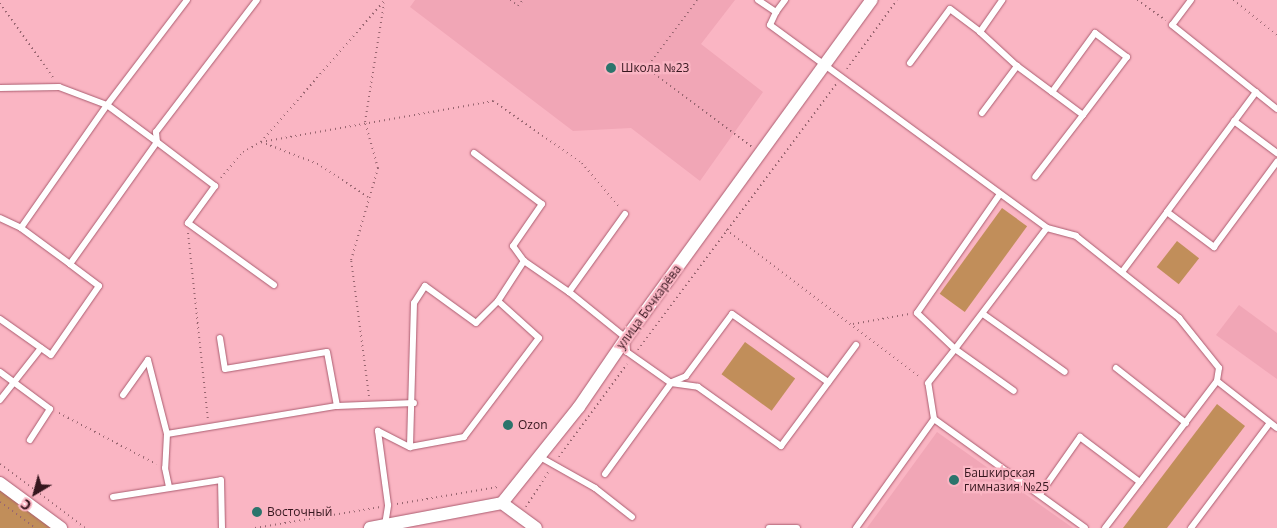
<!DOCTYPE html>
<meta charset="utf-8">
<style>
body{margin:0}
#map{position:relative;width:1277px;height:528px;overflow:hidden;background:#fab5c3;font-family:"Open Sans",sans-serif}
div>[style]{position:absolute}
.built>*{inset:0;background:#f1a6b6}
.green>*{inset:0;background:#c18e5a;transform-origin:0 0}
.path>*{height:2px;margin-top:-1px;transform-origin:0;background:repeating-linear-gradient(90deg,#986570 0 1px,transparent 0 5px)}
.roads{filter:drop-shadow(0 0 1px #ab5d70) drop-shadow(0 0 1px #ab5d70)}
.service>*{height:6px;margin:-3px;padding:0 3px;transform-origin:3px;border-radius:3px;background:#fff}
.minor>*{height:12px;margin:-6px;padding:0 6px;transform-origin:6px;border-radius:6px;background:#fff}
.dots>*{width:14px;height:14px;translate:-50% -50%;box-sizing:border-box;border:2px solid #fab5c3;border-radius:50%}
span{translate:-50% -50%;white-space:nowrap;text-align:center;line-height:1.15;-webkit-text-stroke:4.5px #fab5c3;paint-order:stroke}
.poi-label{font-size:12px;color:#36161e}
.left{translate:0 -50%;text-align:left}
.street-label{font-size:12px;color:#36161e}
.north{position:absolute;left:10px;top:468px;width:50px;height:50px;-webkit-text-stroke:4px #fab5c3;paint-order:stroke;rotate:217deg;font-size:14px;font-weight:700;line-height:20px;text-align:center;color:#36161e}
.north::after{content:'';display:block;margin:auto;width:18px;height:22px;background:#36161e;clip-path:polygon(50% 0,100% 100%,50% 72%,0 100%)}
</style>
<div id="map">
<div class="built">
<i style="clip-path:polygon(415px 0,735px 0,701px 44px,763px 92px,700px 181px,631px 128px,573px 131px,410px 7px)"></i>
<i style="clip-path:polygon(1239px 305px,1277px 333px,1277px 379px,1216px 335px)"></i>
<i style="clip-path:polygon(937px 432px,1073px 528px,867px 528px)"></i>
</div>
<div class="green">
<i style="left:1002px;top:208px;width:31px;height:106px;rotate:36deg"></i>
<i style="left:1177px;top:241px;width:28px;height:33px;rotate:38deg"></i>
<i style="left:745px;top:342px;width:62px;height:40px;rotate:36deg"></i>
<i style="clip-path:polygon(1217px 404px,1245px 426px,1167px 528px,1123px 528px)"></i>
<i style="clip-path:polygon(0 490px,52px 528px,0 528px)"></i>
</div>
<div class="path">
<i style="left:510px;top:0;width:10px;rotate:37deg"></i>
<i style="left:518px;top:6px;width:8px;rotate:-50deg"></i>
<i style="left:697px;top:0;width:85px;rotate:126.9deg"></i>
<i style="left:646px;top:68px;width:132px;rotate:36.7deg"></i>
<i style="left:1137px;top:0;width:35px;rotate:35deg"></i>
<i style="left:1233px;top:0;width:56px;rotate:38.5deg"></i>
<i style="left:0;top:3px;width:93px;rotate:54.6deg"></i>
<i style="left:847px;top:69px;width:85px;rotate:-54.1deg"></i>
<i style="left:221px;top:178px;width:34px;rotate:-50deg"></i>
<i style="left:243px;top:152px;width:21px;rotate:-29deg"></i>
<i style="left:261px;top:142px;width:236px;rotate:-10deg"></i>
<i style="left:493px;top:101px;width:108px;rotate:34.9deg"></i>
<i style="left:582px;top:163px;width:59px;rotate:49.8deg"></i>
<i style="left:368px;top:197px;width:60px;rotate:-146.6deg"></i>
<i style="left:318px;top:164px;width:61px;rotate:-158.9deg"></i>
<i style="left:261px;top:142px;width:189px;rotate:-48.9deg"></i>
<i style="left:726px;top:230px;width:245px;rotate:37.2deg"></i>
<i style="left:188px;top:233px;width:187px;rotate:83.9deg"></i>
<i style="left:853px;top:324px;width:57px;rotate:-10.1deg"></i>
<i style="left:638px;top:350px;width:333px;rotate:-53.3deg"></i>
<i style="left:369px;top:396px;width:137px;rotate:-97.5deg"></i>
<i style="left:351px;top:260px;width:96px;rotate:-73.6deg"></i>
<i style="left:378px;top:168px;width:48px;rotate:-105.8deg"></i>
<i style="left:365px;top:122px;width:120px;rotate:-80.9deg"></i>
<i style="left:59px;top:413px;width:110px;rotate:27.7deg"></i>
<i style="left:559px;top:457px;width:115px;rotate:-53.8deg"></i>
<i style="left:0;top:464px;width:106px;rotate:37deg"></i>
<i style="left:0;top:502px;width:44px;rotate:36.6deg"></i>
<i style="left:397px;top:504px;width:102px;rotate:-9.6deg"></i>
<i style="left:526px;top:507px;width:43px;rotate:-57.4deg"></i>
<i style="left:255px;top:528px;width:127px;rotate:-9.5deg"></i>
</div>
<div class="roads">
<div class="service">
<i style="left:187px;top:0;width:132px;rotate:127.3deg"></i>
<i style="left:107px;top:105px;width:62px;rotate:36.5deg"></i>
<i style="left:157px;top:142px;width:10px;rotate:-96deg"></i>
<i style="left:156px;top:132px;width:166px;rotate:-52.6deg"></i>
<i style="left:758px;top:0;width:22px;rotate:34deg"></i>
<i style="left:776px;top:12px;width:14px;rotate:115deg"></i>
<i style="left:770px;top:25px;width:343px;rotate:36.2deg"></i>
<i style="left:1047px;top:228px;width:30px;rotate:15deg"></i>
<i style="left:1076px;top:236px;width:132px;rotate:38.5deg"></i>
<i style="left:1179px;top:318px;width:64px;rotate:51.3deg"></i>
<i style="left:1219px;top:368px;width:13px;rotate:99deg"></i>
<i style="left:1217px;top:381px;width:76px;rotate:38.1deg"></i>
<i style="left:1191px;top:0;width:31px;rotate:127deg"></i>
<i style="left:1172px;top:25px;width:134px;rotate:38.7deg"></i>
<i style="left:776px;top:12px;width:15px;rotate:-53deg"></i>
<i style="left:980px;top:32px;width:50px;rotate:42.6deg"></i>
<i style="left:1017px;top:66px;width:82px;rotate:36.6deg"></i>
<i style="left:1083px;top:115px;width:78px;rotate:127.7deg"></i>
<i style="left:910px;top:63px;width:67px;rotate:-53.5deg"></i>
<i style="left:950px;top:9px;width:38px;rotate:37deg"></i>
<i style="left:980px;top:32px;width:39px;rotate:-55deg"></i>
<i style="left:0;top:88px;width:59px;rotate:-1deg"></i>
<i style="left:59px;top:87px;width:51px;rotate:20.6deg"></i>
<i style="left:107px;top:105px;width:150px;rotate:125deg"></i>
<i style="left:21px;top:228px;width:61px;rotate:36.3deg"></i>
<i style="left:70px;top:264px;width:150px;rotate:-54.5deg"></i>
<i style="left:157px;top:142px;width:73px;rotate:37.2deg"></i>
<i style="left:215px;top:186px;width:46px;rotate:126.1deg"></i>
<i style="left:188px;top:223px;width:106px;rotate:35.8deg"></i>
<i style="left:1052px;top:92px;width:73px;rotate:-53.9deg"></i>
<i style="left:1095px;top:33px;width:40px;rotate:37deg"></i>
<i style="left:1127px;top:57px;width:73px;rotate:127.2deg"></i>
<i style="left:1256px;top:92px;width:149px;rotate:126.6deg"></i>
<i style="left:1167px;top:212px;width:59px;rotate:36.7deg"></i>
<i style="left:1214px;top:247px;width:106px;rotate:-53.5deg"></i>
<i style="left:982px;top:113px;width:59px;rotate:-53.3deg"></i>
<i style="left:1234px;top:121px;width:54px;rotate:36.7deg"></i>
<i style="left:474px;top:153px;width:85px;rotate:36.9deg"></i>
<i style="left:542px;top:204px;width:51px;rotate:124.6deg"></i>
<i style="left:513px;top:246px;width:19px;rotate:54deg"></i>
<i style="left:524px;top:261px;width:55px;rotate:34.6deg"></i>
<i style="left:1000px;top:194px;width:145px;rotate:124.9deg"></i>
<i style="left:917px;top:313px;width:52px;rotate:43.5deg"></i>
<i style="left:955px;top:349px;width:152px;rotate:-52.8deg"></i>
<i style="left:0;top:218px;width:23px;rotate:25deg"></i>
<i style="left:1122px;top:272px;width:75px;rotate:-53.1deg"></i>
<i style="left:498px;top:301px;width:31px;rotate:135deg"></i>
<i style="left:476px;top:323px;width:63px;rotate:-144deg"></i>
<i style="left:425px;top:286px;width:20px;rotate:123deg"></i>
<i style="left:414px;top:303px;width:144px;rotate:91.6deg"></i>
<i style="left:410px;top:447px;width:55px;rotate:-10.5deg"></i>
<i style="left:464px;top:437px;width:124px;rotate:-52.9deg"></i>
<i style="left:539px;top:338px;width:55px;rotate:-137.9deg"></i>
<i style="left:498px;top:301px;width:48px;rotate:-57deg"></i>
<i style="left:983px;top:314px;width:100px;rotate:35.3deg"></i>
<i style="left:0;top:319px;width:62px;rotate:35.2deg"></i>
<i style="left:51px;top:355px;width:84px;rotate:-55.2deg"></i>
<i style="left:99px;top:286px;width:36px;rotate:-143deg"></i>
<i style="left:220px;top:338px;width:31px;rotate:81deg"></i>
<i style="left:225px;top:369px;width:103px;rotate:-9.5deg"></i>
<i style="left:327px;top:352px;width:55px;rotate:79.5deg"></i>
<i style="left:1116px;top:368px;width:89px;rotate:38.2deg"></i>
<i style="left:0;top:372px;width:62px;rotate:36.5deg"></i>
<i style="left:50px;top:409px;width:37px;rotate:123deg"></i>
<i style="left:672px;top:382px;width:15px;rotate:-23deg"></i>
<i style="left:686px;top:376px;width:77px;rotate:-53.4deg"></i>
<i style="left:732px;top:314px;width:118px;rotate:35.3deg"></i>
<i style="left:671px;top:383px;width:27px;rotate:8deg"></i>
<i style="left:698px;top:387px;width:102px;rotate:35.4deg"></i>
<i style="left:781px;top:446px;width:126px;rotate:-53.4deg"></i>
<i style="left:123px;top:395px;width:43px;rotate:-54.5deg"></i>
<i style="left:148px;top:360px;width:76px;rotate:75.6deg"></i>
<i style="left:167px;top:434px;width:34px;rotate:93deg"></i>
<i style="left:165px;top:468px;width:19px;rotate:78deg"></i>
<i style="left:0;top:400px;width:66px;rotate:-51.7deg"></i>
<i style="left:934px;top:419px;width:36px;rotate:-99deg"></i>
<i style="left:928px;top:383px;width:43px;rotate:-51.5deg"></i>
<i style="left:955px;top:349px;width:72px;rotate:35.4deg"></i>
<i style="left:167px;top:434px;width:172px;rotate:-9.4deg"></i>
<i style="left:337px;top:406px;width:77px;rotate:-2.2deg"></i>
<i style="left:540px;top:457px;width:63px;rotate:29.4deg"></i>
<i style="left:595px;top:488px;width:47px;rotate:38.1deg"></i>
<i style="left:605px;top:474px;width:112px;rotate:-54deg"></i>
<i style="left:671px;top:383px;width:54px;rotate:-144.8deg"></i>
<i style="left:627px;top:352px;width:14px;rotate:-94deg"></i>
<i style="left:626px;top:338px;width:73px;rotate:-141.1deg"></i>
<i style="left:569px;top:292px;width:96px;rotate:-54.3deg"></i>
<i style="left:1040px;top:494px;width:70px;rotate:-54.9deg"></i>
<i style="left:1080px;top:437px;width:75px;rotate:36.9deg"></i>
<i style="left:113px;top:497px;width:109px;rotate:-8.9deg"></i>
<i style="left:221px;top:480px;width:48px;rotate:88.8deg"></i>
<i style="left:385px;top:525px;width:20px;rotate:-81deg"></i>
<i style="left:388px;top:505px;width:75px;rotate:-97.7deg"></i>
<i style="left:378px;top:431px;width:36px;rotate:27deg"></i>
<i style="left:769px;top:528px;width:28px"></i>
<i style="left:856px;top:528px;width:134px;rotate:-54.4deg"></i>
<i style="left:934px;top:419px;width:186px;rotate:35.8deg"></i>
<i style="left:1105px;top:528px;width:185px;rotate:-52.7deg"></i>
<i style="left:1191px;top:528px;width:130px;rotate:-53.1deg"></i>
</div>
<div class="minor">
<i style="left:0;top:483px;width:76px;rotate:36.4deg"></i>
<i style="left:502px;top:503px;width:42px;rotate:36.3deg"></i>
<i style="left:370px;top:528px;width:134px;rotate:-10.7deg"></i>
<i style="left:502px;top:503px;width:123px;rotate:-51.3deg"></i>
<i style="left:579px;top:407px;width:83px;rotate:-55.7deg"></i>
<i style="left:626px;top:338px;width:418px;rotate:-54deg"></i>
</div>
</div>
<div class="dots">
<i style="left:611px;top:68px;background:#2c746c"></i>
<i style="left:508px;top:425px;background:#2c746c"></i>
<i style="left:954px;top:480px;background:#2c746c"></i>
<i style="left:257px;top:512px;background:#2c746c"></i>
</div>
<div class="poi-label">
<span class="left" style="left:621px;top:68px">Школа №23</span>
<span class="left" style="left:518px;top:425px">Ozon</span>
<span class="left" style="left:964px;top:480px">Башкирская<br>гимназия №25</span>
<span class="left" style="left:267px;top:512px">Восточный</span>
</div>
<div class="street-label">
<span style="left:649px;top:307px;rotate:-54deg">улица Бочкарёва</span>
</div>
<div class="north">С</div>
</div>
